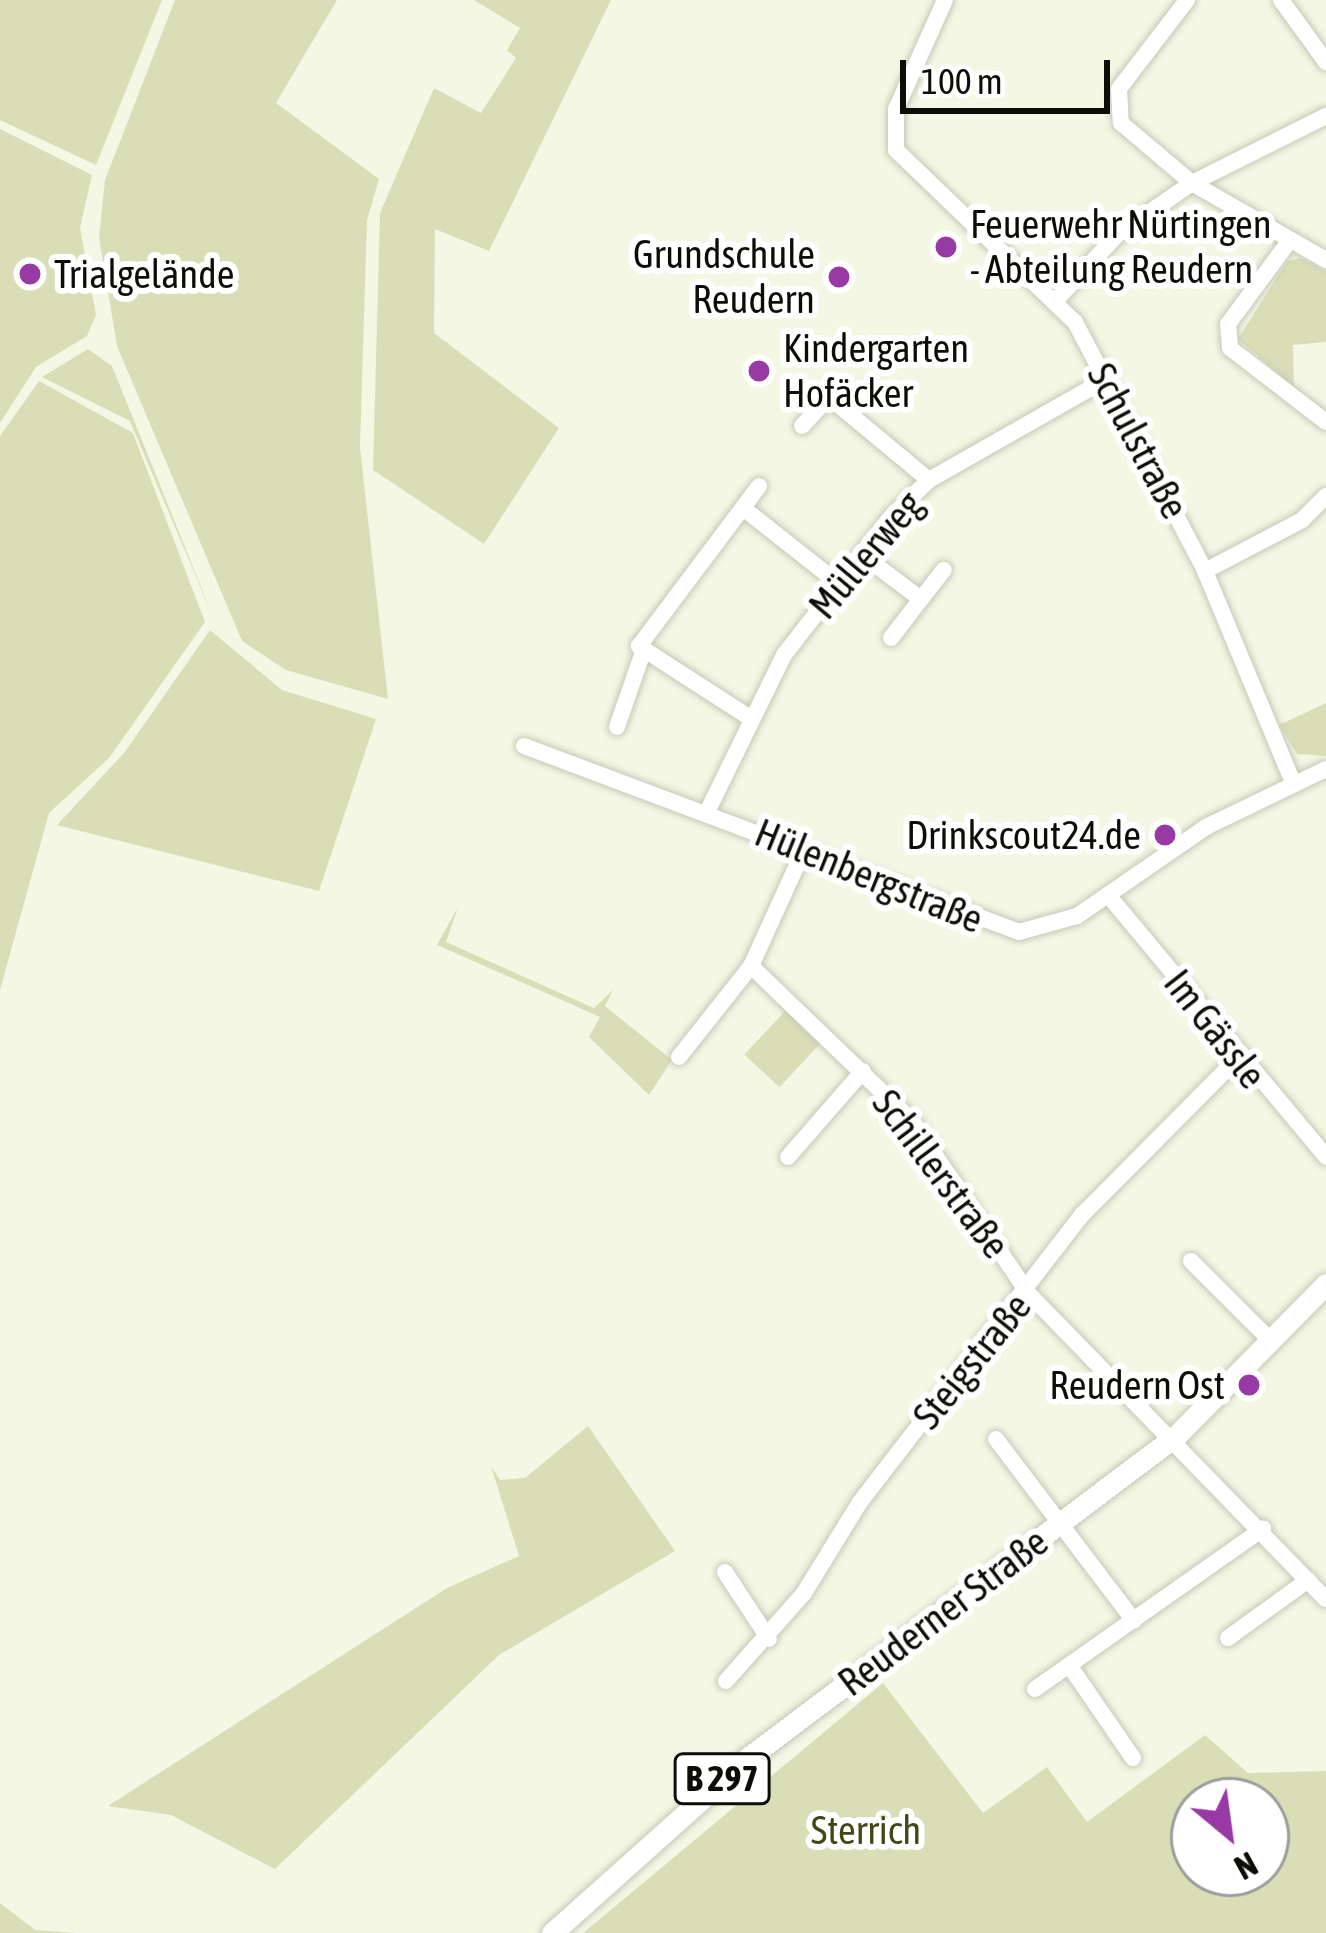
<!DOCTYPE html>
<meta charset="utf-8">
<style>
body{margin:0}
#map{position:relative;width:1326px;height:1933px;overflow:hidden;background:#f5f7e5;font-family:"Asap Condensed",sans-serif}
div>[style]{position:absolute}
.green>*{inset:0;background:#dadeb7;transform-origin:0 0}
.roads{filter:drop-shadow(0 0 3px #c7c9b7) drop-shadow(0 0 3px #c7c9b7)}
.minor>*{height:16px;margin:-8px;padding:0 8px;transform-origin:8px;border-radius:8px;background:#fff}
.major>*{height:21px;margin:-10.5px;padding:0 10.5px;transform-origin:10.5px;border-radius:10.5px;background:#fff}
.dots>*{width:33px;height:33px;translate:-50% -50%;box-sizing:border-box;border:6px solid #fff;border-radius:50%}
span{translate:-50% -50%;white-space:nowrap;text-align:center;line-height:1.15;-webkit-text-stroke:12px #fff;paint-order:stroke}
.shield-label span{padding:3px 9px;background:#fff;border:3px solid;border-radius:9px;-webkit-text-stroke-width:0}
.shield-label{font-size:36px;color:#0c0d07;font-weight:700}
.poi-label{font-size:39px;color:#0c0d07}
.left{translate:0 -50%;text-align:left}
.right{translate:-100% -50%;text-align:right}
.street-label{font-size:39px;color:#0c0d07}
.park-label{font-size:39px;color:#434617}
.north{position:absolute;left:1170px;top:1777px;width:120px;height:120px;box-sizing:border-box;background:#fff;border:3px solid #9e9e9c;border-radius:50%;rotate:151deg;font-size:33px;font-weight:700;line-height:48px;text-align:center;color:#0c0d07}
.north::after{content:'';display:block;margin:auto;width:42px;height:54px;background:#973aa4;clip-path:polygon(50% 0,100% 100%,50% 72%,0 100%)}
.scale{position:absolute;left:900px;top:60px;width:210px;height:54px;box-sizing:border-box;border:6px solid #0c0d07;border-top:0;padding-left:15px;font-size:36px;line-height:42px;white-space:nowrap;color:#0c0d07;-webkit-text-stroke:9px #fff;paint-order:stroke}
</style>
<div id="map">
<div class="green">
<i style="clip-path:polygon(0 0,162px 0,96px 165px,0 120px)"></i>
<i style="clip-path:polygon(175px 0,337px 0,276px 103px,379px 179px,367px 220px,360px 447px,388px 699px,286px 670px,242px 641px,117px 346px,99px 237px,105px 180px)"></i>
<i style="clip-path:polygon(474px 0,611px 0,489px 251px,435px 229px,434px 333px,559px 428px,484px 544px,373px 470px,380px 213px,434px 88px,481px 113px,516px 58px,507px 50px,520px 28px)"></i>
<i style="clip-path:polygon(0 129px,92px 175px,80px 228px,96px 315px,87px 336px,36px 367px,0 423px)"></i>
<i style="clip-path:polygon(1301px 258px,1326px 271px,1326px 342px,1293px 345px,1294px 387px,1238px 339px,1287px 261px)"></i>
<i style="clip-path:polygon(88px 349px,112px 366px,214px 619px,130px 421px,42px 377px)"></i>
<i style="clip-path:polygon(39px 381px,133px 433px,205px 622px,109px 758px,49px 813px,0 990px,0 436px)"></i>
<i style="clip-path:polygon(210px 630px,282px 690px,376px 719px,319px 891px,57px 825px,124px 753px)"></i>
<i style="clip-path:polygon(1326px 703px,1326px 756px,1297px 754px,1279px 725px)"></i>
<i style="clip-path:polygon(458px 907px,446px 942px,594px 1008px,613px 990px,605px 1006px,672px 1060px,649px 1095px,589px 1037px,600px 1017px,437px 945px)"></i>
<i style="left:786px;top:1010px;width:48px;height:61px;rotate:43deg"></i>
<i style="clip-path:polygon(588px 1426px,675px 1551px,499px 1655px,275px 1869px,171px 1815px,108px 1806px,447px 1588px,519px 1556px,491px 1466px,500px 1480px,525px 1478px)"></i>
<i style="clip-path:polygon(evenodd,883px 1683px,983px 1813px,1047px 1767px,1087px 1822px,1205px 1735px,1248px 1773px,1326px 1771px,1326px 1933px,583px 1933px,883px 1683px,1266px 1801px,1266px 1873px,1194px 1873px,1194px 1801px,1266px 1801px)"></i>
<i style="clip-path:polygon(0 1903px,35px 1930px,77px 1933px,0 1933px)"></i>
</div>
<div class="roads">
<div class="minor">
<i style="left:945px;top:0;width:120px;rotate:114.2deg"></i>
<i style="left:896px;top:109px;width:41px;rotate:90deg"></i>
<i style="left:896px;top:150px;width:248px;rotate:43.9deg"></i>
<i style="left:1075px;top:322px;width:281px;rotate:62.4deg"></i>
<i style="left:1205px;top:571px;width:226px;rotate:67.4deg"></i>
<i style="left:1187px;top:0;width:112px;rotate:127.4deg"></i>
<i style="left:1119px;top:89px;width:34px;rotate:87deg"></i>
<i style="left:1121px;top:123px;width:93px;rotate:40.2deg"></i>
<i style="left:1192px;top:183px;width:155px;rotate:29.9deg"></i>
<i style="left:1281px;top:0;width:77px;rotate:54deg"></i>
<i style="left:1290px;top:240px;width:104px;rotate:126.4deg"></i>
<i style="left:1228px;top:324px;width:24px;rotate:85deg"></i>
<i style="left:1230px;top:348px;width:121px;rotate:37.6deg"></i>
<i style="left:1057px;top:299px;width:89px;rotate:-46.8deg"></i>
<i style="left:1118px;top:234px;width:90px;rotate:-34.6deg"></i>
<i style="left:1192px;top:183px;width:150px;rotate:-26.6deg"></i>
<i style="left:802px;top:426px;width:40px;rotate:-47deg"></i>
<i style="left:829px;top:397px;width:130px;rotate:39.7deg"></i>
<i style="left:743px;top:508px;width:121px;rotate:38.3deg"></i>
<i style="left:861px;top:554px;width:75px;rotate:36.9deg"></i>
<i style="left:921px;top:599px;width:37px;rotate:-52deg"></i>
<i style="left:1205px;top:571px;width:110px;rotate:-27.7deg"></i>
<i style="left:1302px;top:520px;width:34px;rotate:-45deg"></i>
<i style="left:891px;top:638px;width:49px;rotate:-52.4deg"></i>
<i style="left:747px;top:716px;width:129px;rotate:-147.1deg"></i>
<i style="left:639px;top:646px;width:200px;rotate:-53.1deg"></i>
<i style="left:617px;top:727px;width:83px;rotate:-70.9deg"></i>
<i style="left:524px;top:746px;width:529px;rotate:20.59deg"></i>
<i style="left:1019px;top:932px;width:60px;rotate:-15.4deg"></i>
<i style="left:1077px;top:916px;width:157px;rotate:-34.6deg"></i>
<i style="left:1206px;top:827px;width:133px;rotate:-25.8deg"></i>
<i style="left:708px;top:810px;width:173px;rotate:-63.9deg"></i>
<i style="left:784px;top:655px;width:176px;rotate:-52.2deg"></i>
<i style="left:892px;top:516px;width:52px;rotate:-44.2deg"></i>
<i style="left:929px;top:480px;width:205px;rotate:-29.6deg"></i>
<i style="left:1108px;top:895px;width:341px;rotate:50.2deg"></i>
<i style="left:751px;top:966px;width:223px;rotate:43.9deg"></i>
<i style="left:912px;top:1121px;width:207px;rotate:56deg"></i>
<i style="left:1028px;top:1293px;width:427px;rotate:45.8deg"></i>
<i style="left:679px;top:1057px;width:116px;rotate:-51.6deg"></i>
<i style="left:751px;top:966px;width:123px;rotate:-65.5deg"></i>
<i style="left:788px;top:1157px;width:114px;rotate:-48.9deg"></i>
<i style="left:1191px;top:1261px;width:113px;rotate:45deg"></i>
<i style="left:996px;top:1439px;width:228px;rotate:52.8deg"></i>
<i style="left:725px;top:1572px;width:80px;rotate:56.7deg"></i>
<i style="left:1228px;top:1638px;width:99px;rotate:-35.9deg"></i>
<i style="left:1069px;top:1665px;width:113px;rotate:55.5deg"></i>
<i style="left:726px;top:1681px;width:118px;rotate:-48.4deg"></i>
<i style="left:804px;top:1593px;width:107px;rotate:-58.4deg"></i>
<i style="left:860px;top:1502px;width:363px;rotate:-52.3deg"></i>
<i style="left:1082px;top:1215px;width:221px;rotate:-45.2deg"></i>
<i style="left:1035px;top:1689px;width:279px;rotate:-35.1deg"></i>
</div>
<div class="major">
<i style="left:552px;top:1933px;width:264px;rotate:-41.8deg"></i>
<i style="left:749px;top:1757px;width:536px;rotate:-36.96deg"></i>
<i style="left:1177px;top:1435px;width:212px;rotate:-45.4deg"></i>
</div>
</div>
<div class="dots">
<i style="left:946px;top:247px;background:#973aa4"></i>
<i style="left:30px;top:274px;background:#973aa4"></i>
<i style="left:839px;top:277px;background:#973aa4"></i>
<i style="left:759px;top:371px;background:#973aa4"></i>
<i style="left:1165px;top:835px;background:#973aa4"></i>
<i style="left:1249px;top:1385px;background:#973aa4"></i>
</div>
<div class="shield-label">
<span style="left:722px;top:1779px">B 297</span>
</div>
<div class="poi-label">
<span class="left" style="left:970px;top:247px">Feuerwehr Nürtingen<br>- Abteilung Reudern</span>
<span class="right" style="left:815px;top:277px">Grundschule<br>Reudern</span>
<span class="left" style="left:54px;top:274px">Trialgelände</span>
<span class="left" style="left:783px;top:371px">Kindergarten<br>Hofäcker</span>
<span class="right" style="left:1141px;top:835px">Drinkscout24.de</span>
<span class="right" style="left:1225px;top:1385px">Reudern Ost</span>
</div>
<div class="street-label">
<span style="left:1138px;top:441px;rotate:62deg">Schulstraße</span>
<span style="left:866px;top:555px;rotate:-50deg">Müllerweg</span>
<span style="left:869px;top:876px;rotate:22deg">Hülenbergstraße</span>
<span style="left:1215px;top:1029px;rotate:52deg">Im Gässle</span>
<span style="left:941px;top:1174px;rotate:53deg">Schillerstraße</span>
<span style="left:972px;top:1361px;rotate:-51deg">Steigstraße</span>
<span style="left:943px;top:1612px;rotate:-37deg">Reuderner Straße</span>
</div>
<div class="park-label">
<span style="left:866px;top:1830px">Sterrich</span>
</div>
<div class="north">N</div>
<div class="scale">100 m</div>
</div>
